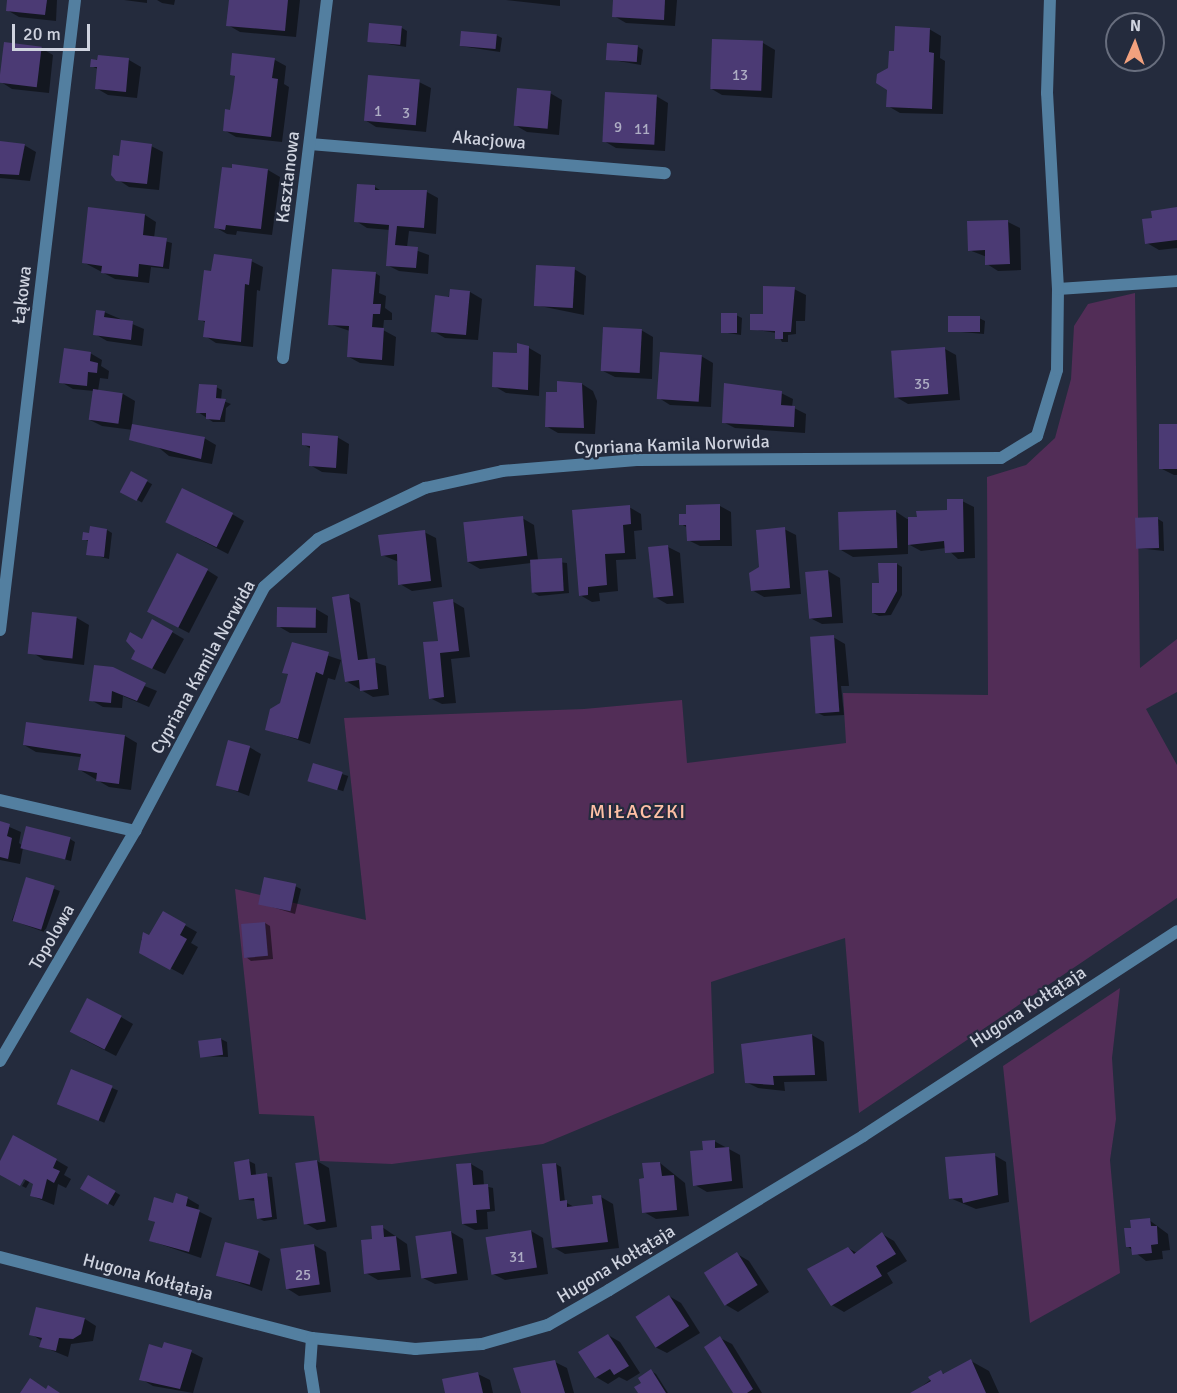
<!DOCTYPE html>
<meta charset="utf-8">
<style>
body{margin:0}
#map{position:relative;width:1177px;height:1393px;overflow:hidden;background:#242b3d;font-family:Signika,sans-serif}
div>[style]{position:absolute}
.green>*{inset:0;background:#522d57}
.shadow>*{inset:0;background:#0007;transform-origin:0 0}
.building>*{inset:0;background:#4b3a74;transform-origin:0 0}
.minor>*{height:12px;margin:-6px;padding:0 6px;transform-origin:6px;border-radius:6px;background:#537fa0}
span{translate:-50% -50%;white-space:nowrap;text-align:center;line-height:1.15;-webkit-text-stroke:4.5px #242b3d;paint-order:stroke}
.number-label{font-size:15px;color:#aeadc4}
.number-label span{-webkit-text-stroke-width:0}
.street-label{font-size:18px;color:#cfd3df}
.neighbourhood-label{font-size:20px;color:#fec0a6;letter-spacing:1.5px}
.north{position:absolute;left:1105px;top:12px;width:60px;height:60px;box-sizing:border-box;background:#242b3d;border:2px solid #686e7e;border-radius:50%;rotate:2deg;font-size:16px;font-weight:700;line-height:24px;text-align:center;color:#cfd3df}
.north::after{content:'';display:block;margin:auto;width:21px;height:27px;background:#f2a17e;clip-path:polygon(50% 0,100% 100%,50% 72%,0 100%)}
.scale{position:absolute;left:12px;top:24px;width:78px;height:27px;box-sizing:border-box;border:3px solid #cfd3df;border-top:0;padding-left:8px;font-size:18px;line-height:21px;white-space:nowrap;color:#cfd3df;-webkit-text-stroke:4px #242b3d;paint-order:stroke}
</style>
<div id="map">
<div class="green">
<i style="clip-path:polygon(1135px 293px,1140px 668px,1177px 639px,1177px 692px,1146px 709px,1177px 765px,1177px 898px,859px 1113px,845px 938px,711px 982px,714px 1073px,543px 1144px,392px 1164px,320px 1161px,314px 1116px,259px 1114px,235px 889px,366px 920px,344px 718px,584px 709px,682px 700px,687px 763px,846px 743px,843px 693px,988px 695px,987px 477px,1026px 465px,1055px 438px,1071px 379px,1074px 326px,1088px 304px)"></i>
<i style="clip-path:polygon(1120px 988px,1112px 1058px,1116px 1119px,1110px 1160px,1120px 1273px,1030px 1323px,1003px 1066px)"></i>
</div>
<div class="shadow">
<i style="clip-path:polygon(8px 0,57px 0,56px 21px,19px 17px,7px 10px)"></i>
<i style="clip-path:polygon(124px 0,147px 0,147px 3px)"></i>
<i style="clip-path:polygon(157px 0,175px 0,174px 5px,162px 3px)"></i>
<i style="clip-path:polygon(230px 0,300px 0,296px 37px,240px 32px,228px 25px)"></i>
<i style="clip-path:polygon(506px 0,560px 0,560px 6px)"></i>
<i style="clip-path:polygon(615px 0,677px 0,675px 26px,626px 23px,614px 16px)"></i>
<i style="clip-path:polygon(402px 28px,407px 31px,406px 47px,369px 41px)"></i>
<i style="clip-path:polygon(929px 29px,941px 36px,940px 58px,945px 61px,943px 114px,900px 113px,888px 106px,889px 69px,896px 53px)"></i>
<i style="clip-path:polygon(496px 35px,502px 38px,500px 52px,460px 46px)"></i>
<i style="clip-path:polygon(763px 43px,775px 50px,772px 98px,722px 95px,710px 88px)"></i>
<i style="clip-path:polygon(637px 46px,643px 50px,641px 65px,607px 59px)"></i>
<i style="clip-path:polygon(41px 48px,53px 55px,49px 93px,12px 89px,1px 82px)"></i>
<i style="clip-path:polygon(99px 57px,129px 60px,141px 67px,137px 98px,108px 95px,96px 88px,98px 69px,91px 66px)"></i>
<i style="clip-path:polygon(275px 60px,286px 66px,284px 84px,289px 87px,282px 142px,236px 137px,224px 130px,232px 111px,236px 77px,231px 74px)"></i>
<i style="clip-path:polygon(419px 82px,431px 88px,426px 132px,376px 127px,365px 120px)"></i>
<i style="clip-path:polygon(550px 93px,562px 100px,559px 135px,527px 132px,515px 125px)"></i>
<i style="clip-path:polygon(656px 96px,668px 103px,665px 151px,616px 148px,604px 141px)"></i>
<i style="clip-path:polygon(0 142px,24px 145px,36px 152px,30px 181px,0 178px)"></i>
<i style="clip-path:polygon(151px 146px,163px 152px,159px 190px,129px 187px,117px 179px,121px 157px)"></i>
<i style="clip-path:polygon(233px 170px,268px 170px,280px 177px,272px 235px,237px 231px,236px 235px,227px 234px,215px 227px)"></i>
<i style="clip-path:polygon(375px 187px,383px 192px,427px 192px,438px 198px,436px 234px,409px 231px,407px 247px,429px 255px,428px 274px,399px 271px,387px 265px,390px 230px,367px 228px,356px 221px)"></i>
<i style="clip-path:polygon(1177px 208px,1177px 248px,1159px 250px,1147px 243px,1154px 219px)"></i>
<i style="clip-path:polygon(145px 215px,156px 222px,154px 238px,172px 243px,169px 269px,151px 267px,149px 283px,115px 279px,83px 262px)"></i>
<i style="clip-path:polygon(1008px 222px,1020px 228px,1021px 270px,998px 271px,987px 264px,987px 257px,969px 250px)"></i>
<i style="clip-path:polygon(251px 261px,263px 267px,260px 291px,257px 290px,253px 347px,216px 343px,205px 336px,206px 323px,200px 319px,213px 272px)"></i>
<i style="clip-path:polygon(574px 269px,586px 276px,584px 315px,535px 305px)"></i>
<i style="clip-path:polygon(375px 273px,380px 276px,379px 293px,386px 296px,385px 308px,392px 313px,392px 320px,384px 320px,383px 330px,396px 337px,394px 366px,360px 363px,349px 357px,350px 331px,329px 324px)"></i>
<i style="clip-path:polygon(794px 289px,806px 295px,805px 321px,796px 321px,796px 334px,788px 335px,788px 342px,782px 342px,777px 333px,751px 329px)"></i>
<i style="clip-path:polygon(451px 291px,470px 292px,482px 299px,478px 340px,445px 338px,433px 331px)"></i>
<i style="clip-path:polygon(104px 312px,144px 329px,142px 346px,107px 341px,95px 334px)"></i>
<i style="clip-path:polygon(736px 315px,742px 318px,741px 335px,721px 332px)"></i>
<i style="clip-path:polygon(979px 318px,985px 321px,984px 334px,950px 331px)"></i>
<i style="clip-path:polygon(641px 330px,653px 337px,652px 379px,615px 377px,603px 371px)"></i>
<i style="clip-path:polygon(529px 348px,541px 355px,539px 396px,506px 393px,494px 386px,518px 354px)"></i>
<i style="clip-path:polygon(945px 349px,956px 355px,960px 400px,908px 404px,896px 397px)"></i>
<i style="clip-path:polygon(90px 353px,102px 360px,101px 366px,109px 371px,108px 379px,100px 378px,98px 391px,123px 394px,135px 401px,132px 425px,204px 438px,216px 445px,212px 464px,169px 456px,158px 447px,131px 440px,133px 430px,102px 426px,90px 420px,94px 391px,73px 389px,61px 382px)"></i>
<i style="clip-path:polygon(701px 356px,713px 363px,711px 407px,670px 405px,659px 398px)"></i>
<i style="clip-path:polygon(582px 384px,593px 391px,597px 401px,595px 434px,558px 433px,546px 426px,558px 394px)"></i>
<i style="clip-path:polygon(725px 384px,781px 393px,793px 399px,792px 407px,806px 414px,805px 433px,735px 428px,723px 422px)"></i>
<i style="clip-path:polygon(216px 387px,222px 390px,221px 400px,231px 404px,226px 408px,225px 422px,213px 422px,198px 412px)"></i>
<i style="clip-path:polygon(1177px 425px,1177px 475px,1174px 475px,1162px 469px)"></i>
<i style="clip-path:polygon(337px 437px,349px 444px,347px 474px,322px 472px,310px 465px,311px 449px,303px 444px)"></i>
<i style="left:132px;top:473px;width:23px;height:21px;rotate:29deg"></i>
<i style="clip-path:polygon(962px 501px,974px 507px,975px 558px,958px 559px,946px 548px,921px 551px,908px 544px,908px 554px,853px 557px,841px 550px,895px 511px,907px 519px,918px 519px,948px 512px)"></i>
<i style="clip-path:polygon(720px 506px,731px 512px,732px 546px,700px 546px,688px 540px,688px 528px,681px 524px)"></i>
<i style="clip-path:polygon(629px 507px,641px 514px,642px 530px,634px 531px,636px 559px,616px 560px,618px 591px,599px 593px,600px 601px,592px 602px,580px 595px)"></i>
<i style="clip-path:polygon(232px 514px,244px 521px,228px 554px,195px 537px)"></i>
<i style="clip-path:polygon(522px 518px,534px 525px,538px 560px,567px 563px,569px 593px,539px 596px,534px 593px,531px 563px,480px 569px,468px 562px)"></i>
<i style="clip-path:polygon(1158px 519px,1163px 522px,1164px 551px,1137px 548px)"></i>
<i style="clip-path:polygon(784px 529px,796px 535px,801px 594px,764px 597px,752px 590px,760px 568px)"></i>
<i style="clip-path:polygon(107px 530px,112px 533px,109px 559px,88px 554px,90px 542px,84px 539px)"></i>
<i style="clip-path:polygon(424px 532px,436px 538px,442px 587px,412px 591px,400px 584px,399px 562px,382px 555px)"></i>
<i style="clip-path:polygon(668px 547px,680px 553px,684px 603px,667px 604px,655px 597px)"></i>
<i style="clip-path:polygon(897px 564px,902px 567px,902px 595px,891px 615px,879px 616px,873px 613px,880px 585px)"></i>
<i style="clip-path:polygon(207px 570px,218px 577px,189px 633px,160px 618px)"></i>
<i style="clip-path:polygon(828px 571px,840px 578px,843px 623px,822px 624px,810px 618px)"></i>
<i style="clip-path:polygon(348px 596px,360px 603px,368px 660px,386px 666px,389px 695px,373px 697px,346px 681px)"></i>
<i style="clip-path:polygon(452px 601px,464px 608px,470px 657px,451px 659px,456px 703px,442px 704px,430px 698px,439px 642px)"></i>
<i style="clip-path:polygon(316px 609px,328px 616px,327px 633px,290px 633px,278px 626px)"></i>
<i style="clip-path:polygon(33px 613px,77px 618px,89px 625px,84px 665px,44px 660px,33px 653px)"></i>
<i style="clip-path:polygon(153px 621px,184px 639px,165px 674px,145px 665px,137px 651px)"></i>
<i style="clip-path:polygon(833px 637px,845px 644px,849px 686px,841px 686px,844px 715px,824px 716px,818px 713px)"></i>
<i style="clip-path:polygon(293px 644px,341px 660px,335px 680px,328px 678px,310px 744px,266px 729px,281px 704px,289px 675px,284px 672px)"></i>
<i style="clip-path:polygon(95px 666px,157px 691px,149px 707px,123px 696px,122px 708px,103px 707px,91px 700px)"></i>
<i style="clip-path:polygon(125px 736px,137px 743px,131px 790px,109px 787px,80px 770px,80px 757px,36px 752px,24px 745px)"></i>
<i style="clip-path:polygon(249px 747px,261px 754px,249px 796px,217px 784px)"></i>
<i style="left:314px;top:765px;width:36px;height:16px;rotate:18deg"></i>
<i style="clip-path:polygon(0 823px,21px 832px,19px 843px,23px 846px,70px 839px,75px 842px,71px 861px,23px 848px,20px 864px,0 860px)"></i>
<i style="left:27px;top:879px;width:35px;height:44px;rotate:20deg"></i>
<i style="clip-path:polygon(295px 886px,301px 889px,295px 914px,259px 903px)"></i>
<i style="clip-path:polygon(163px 913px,197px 932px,191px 943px,198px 947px,183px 975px,141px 952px,146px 943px,141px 940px,144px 934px,149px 937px)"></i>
<i style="clip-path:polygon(265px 923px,270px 926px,273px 959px,251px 961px,246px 957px)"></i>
<i style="clip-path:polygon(121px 1017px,133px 1024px,116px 1056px,83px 1039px)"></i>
<i style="clip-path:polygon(812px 1035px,824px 1042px,827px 1081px,784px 1082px,785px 1091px,758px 1088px,746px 1082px)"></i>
<i style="clip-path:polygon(221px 1039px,227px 1042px,228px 1057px,201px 1056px)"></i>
<i style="left:72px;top:1071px;width:50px;height:35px;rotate:23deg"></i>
<i style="clip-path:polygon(714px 1141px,740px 1155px,743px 1188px,707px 1192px,695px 1185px,704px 1151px)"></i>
<i style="clip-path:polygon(994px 1155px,1006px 1162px,1009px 1202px,976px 1209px,950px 1198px)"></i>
<i style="clip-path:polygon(56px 1160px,68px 1167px,64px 1175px,71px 1179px,66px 1188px,58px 1184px,54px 1205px,32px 1196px,35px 1184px,30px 1181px,26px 1188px,22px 1186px,27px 1178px,0 1173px,0 1167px)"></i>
<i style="clip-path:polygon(249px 1161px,255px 1164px,256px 1175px,272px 1177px,277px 1219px,264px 1221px,258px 1218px,256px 1201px,240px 1199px)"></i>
<i style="clip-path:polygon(317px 1161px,329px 1168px,337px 1227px,317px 1230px,305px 1223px)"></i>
<i style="clip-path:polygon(660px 1163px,685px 1183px,689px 1216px,656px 1219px,644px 1212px,645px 1180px)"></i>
<i style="clip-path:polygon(471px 1164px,483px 1171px,484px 1186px,493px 1188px,495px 1211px,487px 1212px,488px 1229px,475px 1230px,463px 1224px)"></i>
<i style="clip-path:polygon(556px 1164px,561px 1167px,565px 1202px,576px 1208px,595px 1206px,601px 1197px,613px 1204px,619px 1248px,565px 1254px,553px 1247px)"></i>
<i style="left:89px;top:1177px;width:36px;height:13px;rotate:30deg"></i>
<i style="clip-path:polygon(187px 1198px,199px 1205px,198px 1211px,212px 1218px,201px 1258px,151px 1241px,156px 1223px,150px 1219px)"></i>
<i style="clip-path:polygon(1149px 1220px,1168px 1234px,1170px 1250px,1162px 1251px,1163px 1259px,1146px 1261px,1127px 1246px,1132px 1229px)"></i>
<i style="clip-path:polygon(382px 1227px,407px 1244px,411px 1277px,378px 1280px,366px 1273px,374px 1240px)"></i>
<i style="clip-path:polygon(531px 1231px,543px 1238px,548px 1274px,505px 1280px,493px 1274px)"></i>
<i style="clip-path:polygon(451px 1232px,463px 1239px,468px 1280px,435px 1284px,423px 1278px)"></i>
<i style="clip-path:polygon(882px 1234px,894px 1241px,907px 1261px,887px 1273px,893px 1283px,844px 1312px,832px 1305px,848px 1248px,857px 1253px)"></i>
<i style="clip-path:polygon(314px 1245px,326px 1252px,331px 1292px,299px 1296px,288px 1289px)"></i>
<i style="clip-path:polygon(258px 1252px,270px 1259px,262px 1291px,218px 1275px)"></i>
<i style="clip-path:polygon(737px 1254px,749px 1261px,769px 1292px,738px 1312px,726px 1305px)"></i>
<i style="clip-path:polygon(669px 1296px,681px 1303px,700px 1333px,667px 1353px,655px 1347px)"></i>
<i style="clip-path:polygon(37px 1309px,85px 1319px,96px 1326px,93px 1341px,71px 1344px,68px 1357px,41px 1346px,42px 1341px,31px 1334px)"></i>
<i style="clip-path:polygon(608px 1335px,620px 1342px,640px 1373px,627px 1381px,619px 1377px,608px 1384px,596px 1377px)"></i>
<i style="clip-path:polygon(720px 1338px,732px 1344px,762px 1393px,735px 1393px)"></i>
<i style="clip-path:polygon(163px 1350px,191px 1352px,203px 1358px,193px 1393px,153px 1386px,141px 1379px)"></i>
<i style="clip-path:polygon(971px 1361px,989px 1371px,999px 1393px,913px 1393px,941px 1372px,946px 1375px)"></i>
<i style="clip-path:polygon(555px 1362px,567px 1368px,574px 1393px,523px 1393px)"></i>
<i style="clip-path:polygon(651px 1371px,656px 1374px,668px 1393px,640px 1393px)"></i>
<i style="clip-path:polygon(478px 1374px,490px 1380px,493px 1393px,447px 1393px)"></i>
</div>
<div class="building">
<i style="clip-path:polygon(7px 0,47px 0,45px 15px,6px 11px)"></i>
<i style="clip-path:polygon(229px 0,288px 0,285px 31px,226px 26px)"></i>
<i style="clip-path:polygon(613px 0,665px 0,664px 20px,612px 17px)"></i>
<i style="left:369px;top:23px;width:33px;height:19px;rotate:5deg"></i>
<i style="clip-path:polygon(895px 26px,930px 28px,929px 52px,934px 53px,932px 109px,886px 107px,887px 90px,876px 83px,877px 74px,888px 68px,889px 51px,894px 51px)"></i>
<i style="left:461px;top:31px;width:36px;height:15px;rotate:5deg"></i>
<i style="left:712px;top:39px;width:51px;height:50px;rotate:2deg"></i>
<i style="left:4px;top:42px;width:38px;height:41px;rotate:7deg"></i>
<i style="left:607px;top:43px;width:31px;height:17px;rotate:4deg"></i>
<i style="clip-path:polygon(232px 53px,275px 58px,272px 78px,278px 79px,271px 137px,223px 131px,225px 109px,230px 110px,233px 92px,235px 76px,230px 75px)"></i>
<i style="clip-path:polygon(98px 55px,129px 58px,126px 92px,95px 89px,97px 67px,90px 67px,91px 59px,97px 60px)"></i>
<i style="left:368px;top:75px;width:52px;height:46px;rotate:5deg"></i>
<i style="left:517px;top:88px;width:34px;height:38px;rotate:5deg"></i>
<i style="left:605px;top:92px;width:52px;height:50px;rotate:3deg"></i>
<i style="clip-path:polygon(121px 140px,152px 144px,147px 184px,116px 181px,111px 175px,113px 155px,119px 156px)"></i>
<i style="clip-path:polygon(0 141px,25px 144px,19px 175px,0 174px)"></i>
<i style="clip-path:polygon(232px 164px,268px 169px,261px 229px,226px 225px,225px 230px,214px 228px,222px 167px,232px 168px)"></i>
<i style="clip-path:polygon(357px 184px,375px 185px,375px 190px,427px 190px,424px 228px,397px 226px,395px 245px,418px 247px,416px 268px,386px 266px,389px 225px,354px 222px)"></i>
<i style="clip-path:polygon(88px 207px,145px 214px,143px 235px,167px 238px,163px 267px,139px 264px,138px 277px,101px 273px,102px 266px,82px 263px)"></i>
<i style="clip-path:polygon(1177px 207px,1177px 240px,1145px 244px,1142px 219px,1152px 218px,1151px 211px)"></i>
<i style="clip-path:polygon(1008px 220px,1010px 264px,985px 265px,985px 250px,968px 251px,967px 221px)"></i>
<i style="clip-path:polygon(214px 254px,252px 259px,249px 285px,245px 284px,241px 342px,203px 337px,205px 321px,198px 320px,204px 270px,211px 271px)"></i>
<i style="left:536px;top:265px;width:39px;height:41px;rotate:3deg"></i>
<i style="clip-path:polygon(332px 269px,376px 272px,373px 304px,381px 304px,380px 314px,373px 314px,372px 327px,384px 328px,382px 360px,347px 357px,349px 326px,328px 325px)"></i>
<i style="clip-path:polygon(763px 286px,795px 287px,791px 332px,783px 332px,783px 339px,775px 339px,775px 331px,750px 330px,750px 314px,763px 314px)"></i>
<i style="clip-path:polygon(450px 289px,470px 291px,466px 335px,431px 332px,435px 295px,449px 297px)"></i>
<i style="clip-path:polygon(96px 310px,105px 311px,104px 317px,133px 321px,131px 340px,93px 335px)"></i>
<i style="left:721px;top:313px;width:16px;height:20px"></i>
<i style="left:948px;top:316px;width:32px;height:16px"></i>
<i style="left:603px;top:327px;width:39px;height:44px;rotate:3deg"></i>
<i style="clip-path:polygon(517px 343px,529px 346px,528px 390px,492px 387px,493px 352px,517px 353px)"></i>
<i style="left:945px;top:347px;width:47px;height:54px;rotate:86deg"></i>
<i style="clip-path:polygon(64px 348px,91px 352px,90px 361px,98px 363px,97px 373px,88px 372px,87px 386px,59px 383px)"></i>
<i style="left:660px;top:352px;width:42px;height:47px;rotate:4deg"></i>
<i style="clip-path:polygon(557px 381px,582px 383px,584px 428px,545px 427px,546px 392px,557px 392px)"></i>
<i style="clip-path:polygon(724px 383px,782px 391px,781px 405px,795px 406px,794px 427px,722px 423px)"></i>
<i style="clip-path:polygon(199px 384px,217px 385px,216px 398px,226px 399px,220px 420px,206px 419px,206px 413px,196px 413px)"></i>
<i style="left:93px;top:389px;width:30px;height:31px;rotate:8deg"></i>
<i style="clip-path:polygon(132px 424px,205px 437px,201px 459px,129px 440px)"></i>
<i style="left:1159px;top:424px;width:18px;height:45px"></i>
<i style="clip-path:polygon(302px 433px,338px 436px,336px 468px,309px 466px,310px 446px,302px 445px)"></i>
<i style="left:131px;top:471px;width:19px;height:24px;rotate:28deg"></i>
<i style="left:182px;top:488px;width:57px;height:38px;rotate:26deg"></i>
<i style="clip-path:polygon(947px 499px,963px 499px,964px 552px,945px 553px,944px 541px,908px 545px,908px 517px,917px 517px,916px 511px,947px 510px)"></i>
<i style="clip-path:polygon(720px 504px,720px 540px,687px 541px,686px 525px,679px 525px,679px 514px,686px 514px,686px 505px)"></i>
<i style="clip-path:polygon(630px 505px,631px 524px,623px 525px,625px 553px,605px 554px,607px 585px,588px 587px,588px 595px,579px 596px,572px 510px)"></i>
<i style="left:896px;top:510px;width:38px;height:58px;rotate:88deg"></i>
<i style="left:523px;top:516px;width:40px;height:60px;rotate:84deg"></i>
<i style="left:1158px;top:517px;width:31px;height:23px;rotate:88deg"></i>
<i style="clip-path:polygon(90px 526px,107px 529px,104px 557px,86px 555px,88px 540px,82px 540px,83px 532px,89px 533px)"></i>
<i style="clip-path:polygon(785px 527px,790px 588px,751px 591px,749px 573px,759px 567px,756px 530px)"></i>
<i style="clip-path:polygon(425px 530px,431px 581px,398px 585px,397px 554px,381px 556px,378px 535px)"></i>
<i style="left:668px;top:545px;width:51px;height:20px;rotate:84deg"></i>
<i style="left:177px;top:553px;width:35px;height:66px;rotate:27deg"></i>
<i style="left:562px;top:558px;width:33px;height:32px;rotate:87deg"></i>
<i style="clip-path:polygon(878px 563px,897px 563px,897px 591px,885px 613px,872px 613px,872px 583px,879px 583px)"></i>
<i style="left:828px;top:570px;width:47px;height:23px;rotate:85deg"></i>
<i style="clip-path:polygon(349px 594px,358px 660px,375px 658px,378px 689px,360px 691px,359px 680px,345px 682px,332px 597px)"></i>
<i style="clip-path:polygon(453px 599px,459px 651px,440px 653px,444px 697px,429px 699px,423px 642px,438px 641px,433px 602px)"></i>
<i style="left:277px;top:607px;width:39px;height:20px;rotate:1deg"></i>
<i style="left:32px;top:612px;width:45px;height:42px;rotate:6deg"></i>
<i style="clip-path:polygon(152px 619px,173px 631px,152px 669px,131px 659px,135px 651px,126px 641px,130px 632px,142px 639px)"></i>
<i style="left:834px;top:635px;width:77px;height:24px;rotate:86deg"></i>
<i style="clip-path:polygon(292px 642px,329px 652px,323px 675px,316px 672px,298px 739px,265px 730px,270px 709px,280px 703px,288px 674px,282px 673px)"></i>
<i style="clip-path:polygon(94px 665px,113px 667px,146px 683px,137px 701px,112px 691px,111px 703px,89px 701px)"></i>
<i style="clip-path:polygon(26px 722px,125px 735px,119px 784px,96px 781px,97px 773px,78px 770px,81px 754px,23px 745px)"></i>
<i style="left:228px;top:740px;width:23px;height:47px;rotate:15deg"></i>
<i style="left:313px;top:763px;width:31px;height:19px;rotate:17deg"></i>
<i style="clip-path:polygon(0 821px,10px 824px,7px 836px,12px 838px,8px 859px,0 857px)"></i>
<i style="left:26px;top:826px;width:46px;height:23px;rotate:14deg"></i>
<i style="left:26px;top:877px;width:30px;height:46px;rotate:17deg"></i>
<i style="left:264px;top:877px;width:33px;height:28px;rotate:12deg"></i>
<i style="clip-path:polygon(163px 911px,186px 924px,180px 935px,187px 939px,170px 970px,139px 953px,143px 932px,149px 935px)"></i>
<i style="left:265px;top:922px;width:34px;height:24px;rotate:85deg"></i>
<i style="left:87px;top:998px;width:39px;height:38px;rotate:27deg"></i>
<i style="clip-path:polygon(812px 1034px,815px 1075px,773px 1076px,774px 1085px,745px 1083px,741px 1044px)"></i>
<i style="left:221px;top:1038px;width:17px;height:23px;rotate:83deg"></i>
<i style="left:71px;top:1069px;width:45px;height:38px;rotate:22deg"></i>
<i style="clip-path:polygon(13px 1135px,57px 1159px,53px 1168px,60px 1171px,54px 1183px,47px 1179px,42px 1199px,30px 1196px,33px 1184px,24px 1179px,20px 1186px,0 1175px,0 1161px)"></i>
<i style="clip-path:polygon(715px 1140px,715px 1148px,729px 1147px,732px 1181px,693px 1186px,690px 1151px,703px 1150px,702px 1141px)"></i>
<i style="clip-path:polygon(995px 1153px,998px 1195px,963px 1203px,962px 1198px,949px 1199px,945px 1157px)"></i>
<i style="clip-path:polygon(249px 1159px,251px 1175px,267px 1173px,272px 1217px,257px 1219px,254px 1198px,239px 1200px,234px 1162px)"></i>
<i style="left:317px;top:1160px;width:62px;height:22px;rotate:82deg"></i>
<i style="clip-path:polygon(660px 1162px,662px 1176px,674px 1175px,677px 1210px,642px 1213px,639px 1179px,644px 1178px,642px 1163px)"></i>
<i style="clip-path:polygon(471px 1163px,473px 1185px,488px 1184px,490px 1209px,476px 1210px,477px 1223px,462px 1224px,456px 1164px)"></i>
<i style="clip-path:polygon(556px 1163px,560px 1201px,567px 1200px,567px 1207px,593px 1204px,592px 1196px,601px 1195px,608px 1242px,552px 1248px,542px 1164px)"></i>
<i style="left:88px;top:1175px;width:32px;height:16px;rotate:30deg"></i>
<i style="clip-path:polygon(176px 1193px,188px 1197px,186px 1206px,200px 1210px,189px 1252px,149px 1241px,155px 1222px,148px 1220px,154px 1197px,173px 1203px)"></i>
<i style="clip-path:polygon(1150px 1218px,1151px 1226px,1157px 1226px,1158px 1244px,1151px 1245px,1152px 1253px,1132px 1255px,1131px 1247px,1126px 1247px,1124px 1228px,1131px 1228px,1130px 1220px)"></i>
<i style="clip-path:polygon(383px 1225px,384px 1237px,396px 1236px,400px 1270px,364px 1274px,361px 1240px,372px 1239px,371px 1226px)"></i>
<i style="left:531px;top:1230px;width:38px;height:46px;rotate:81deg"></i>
<i style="left:451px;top:1231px;width:43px;height:36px;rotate:82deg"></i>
<i style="clip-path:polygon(882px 1232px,896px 1254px,876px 1266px,882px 1276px,831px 1306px,807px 1269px,848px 1247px,854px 1254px)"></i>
<i style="left:225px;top:1242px;width:35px;height:35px;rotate:15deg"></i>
<i style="left:314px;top:1244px;width:41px;height:34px;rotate:82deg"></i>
<i style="left:737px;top:1252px;width:39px;height:39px;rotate:58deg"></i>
<i style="left:669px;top:1295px;width:37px;height:40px;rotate:57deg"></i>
<i style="clip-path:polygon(36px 1307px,85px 1318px,81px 1334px,73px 1339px,59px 1338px,56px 1351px,39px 1347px,42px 1338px,29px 1335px)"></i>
<i style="clip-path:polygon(608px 1334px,629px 1366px,614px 1375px,610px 1369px,595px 1378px,578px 1352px)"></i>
<i style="clip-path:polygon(720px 1336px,753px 1389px,747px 1393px,733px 1393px,704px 1347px)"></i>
<i style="clip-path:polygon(164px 1342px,192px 1350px,180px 1389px,139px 1380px,149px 1344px,162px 1348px)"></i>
<i style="clip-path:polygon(971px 1359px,986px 1393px,910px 1393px,931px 1381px,928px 1377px,941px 1370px,943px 1374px)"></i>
<i style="clip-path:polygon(555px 1360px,565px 1393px,521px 1393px,513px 1368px)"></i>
<i style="clip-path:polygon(651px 1369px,666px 1393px,638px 1393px,634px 1387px,641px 1383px,638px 1378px)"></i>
<i style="clip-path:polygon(478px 1372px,483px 1393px,445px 1393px,442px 1379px)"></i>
<i style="clip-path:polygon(30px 1378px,46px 1389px,48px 1385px,60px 1393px,20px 1393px)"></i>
</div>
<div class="minor">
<i style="left:310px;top:144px;width:356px;rotate:4.7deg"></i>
<i style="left:1058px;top:289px;width:119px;rotate:-3.8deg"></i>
<i style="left:283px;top:358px;width:361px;rotate:-83deg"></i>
<i style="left:0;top:630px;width:634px;rotate:-83.21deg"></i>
<i style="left:0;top:800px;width:139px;rotate:12.9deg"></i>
<i style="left:0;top:1061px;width:267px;rotate:-59.6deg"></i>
<i style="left:135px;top:831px;width:276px;rotate:-62.1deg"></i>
<i style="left:264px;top:587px;width:72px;rotate:-41.6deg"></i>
<i style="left:318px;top:539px;width:119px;rotate:-25.5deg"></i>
<i style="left:425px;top:488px;width:79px;rotate:-12.4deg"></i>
<i style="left:502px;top:471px;width:135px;rotate:-4.7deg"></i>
<i style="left:637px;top:460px;width:364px;rotate:-0.3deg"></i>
<i style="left:1001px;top:458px;width:42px;rotate:-31.4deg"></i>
<i style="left:1037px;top:436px;width:69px;rotate:-73.1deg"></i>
<i style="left:1057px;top:370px;width:81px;rotate:-89.3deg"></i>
<i style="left:1058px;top:289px;width:196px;rotate:-93.2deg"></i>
<i style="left:1047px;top:93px;width:93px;rotate:-88.2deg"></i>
<i style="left:0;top:1257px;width:322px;rotate:14.6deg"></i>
<i style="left:312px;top:1338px;width:104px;rotate:6.1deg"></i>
<i style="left:415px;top:1349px;width:67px;rotate:-4.3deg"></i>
<i style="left:482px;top:1344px;width:69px;rotate:-16.1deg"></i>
<i style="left:548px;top:1325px;width:70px;rotate:-29.8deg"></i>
<i style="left:609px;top:1290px;width:297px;rotate:-31.2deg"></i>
<i style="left:863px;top:1136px;width:375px;rotate:-33.1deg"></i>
<i style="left:312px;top:1338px;width:29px;rotate:94deg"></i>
<i style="left:310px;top:1367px;width:26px;rotate:81deg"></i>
</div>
<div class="number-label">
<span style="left:740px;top:76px">13</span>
<span style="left:378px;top:112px">1</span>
<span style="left:406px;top:114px">3</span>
<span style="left:618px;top:128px">9</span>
<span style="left:642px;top:130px">11</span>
<span style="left:922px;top:385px">35</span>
<span style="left:517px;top:1258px">31</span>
<span style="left:303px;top:1276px">25</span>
</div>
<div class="street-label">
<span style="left:489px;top:140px;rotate:5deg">Akacjowa</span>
<span style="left:288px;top:177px;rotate:-83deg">Kasztanowa</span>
<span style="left:22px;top:295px;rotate:-83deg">Łąkowa</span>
<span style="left:672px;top:445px;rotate:-2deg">Cypriana Kamila Norwida</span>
<span style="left:203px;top:667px;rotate:-61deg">Cypriana Kamila Norwida</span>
<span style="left:52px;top:937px;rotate:-60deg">Topolowa</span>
<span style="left:1028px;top:1007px;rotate:-33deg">Hugona Kołłątaja</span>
<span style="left:616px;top:1264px;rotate:-31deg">Hugona Kołłątaja</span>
<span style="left:148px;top:1277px;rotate:15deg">Hugona Kołłątaja</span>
</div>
<div class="neighbourhood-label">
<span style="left:638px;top:811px">MIŁACZKI</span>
</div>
<div class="north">N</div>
<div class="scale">20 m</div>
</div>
